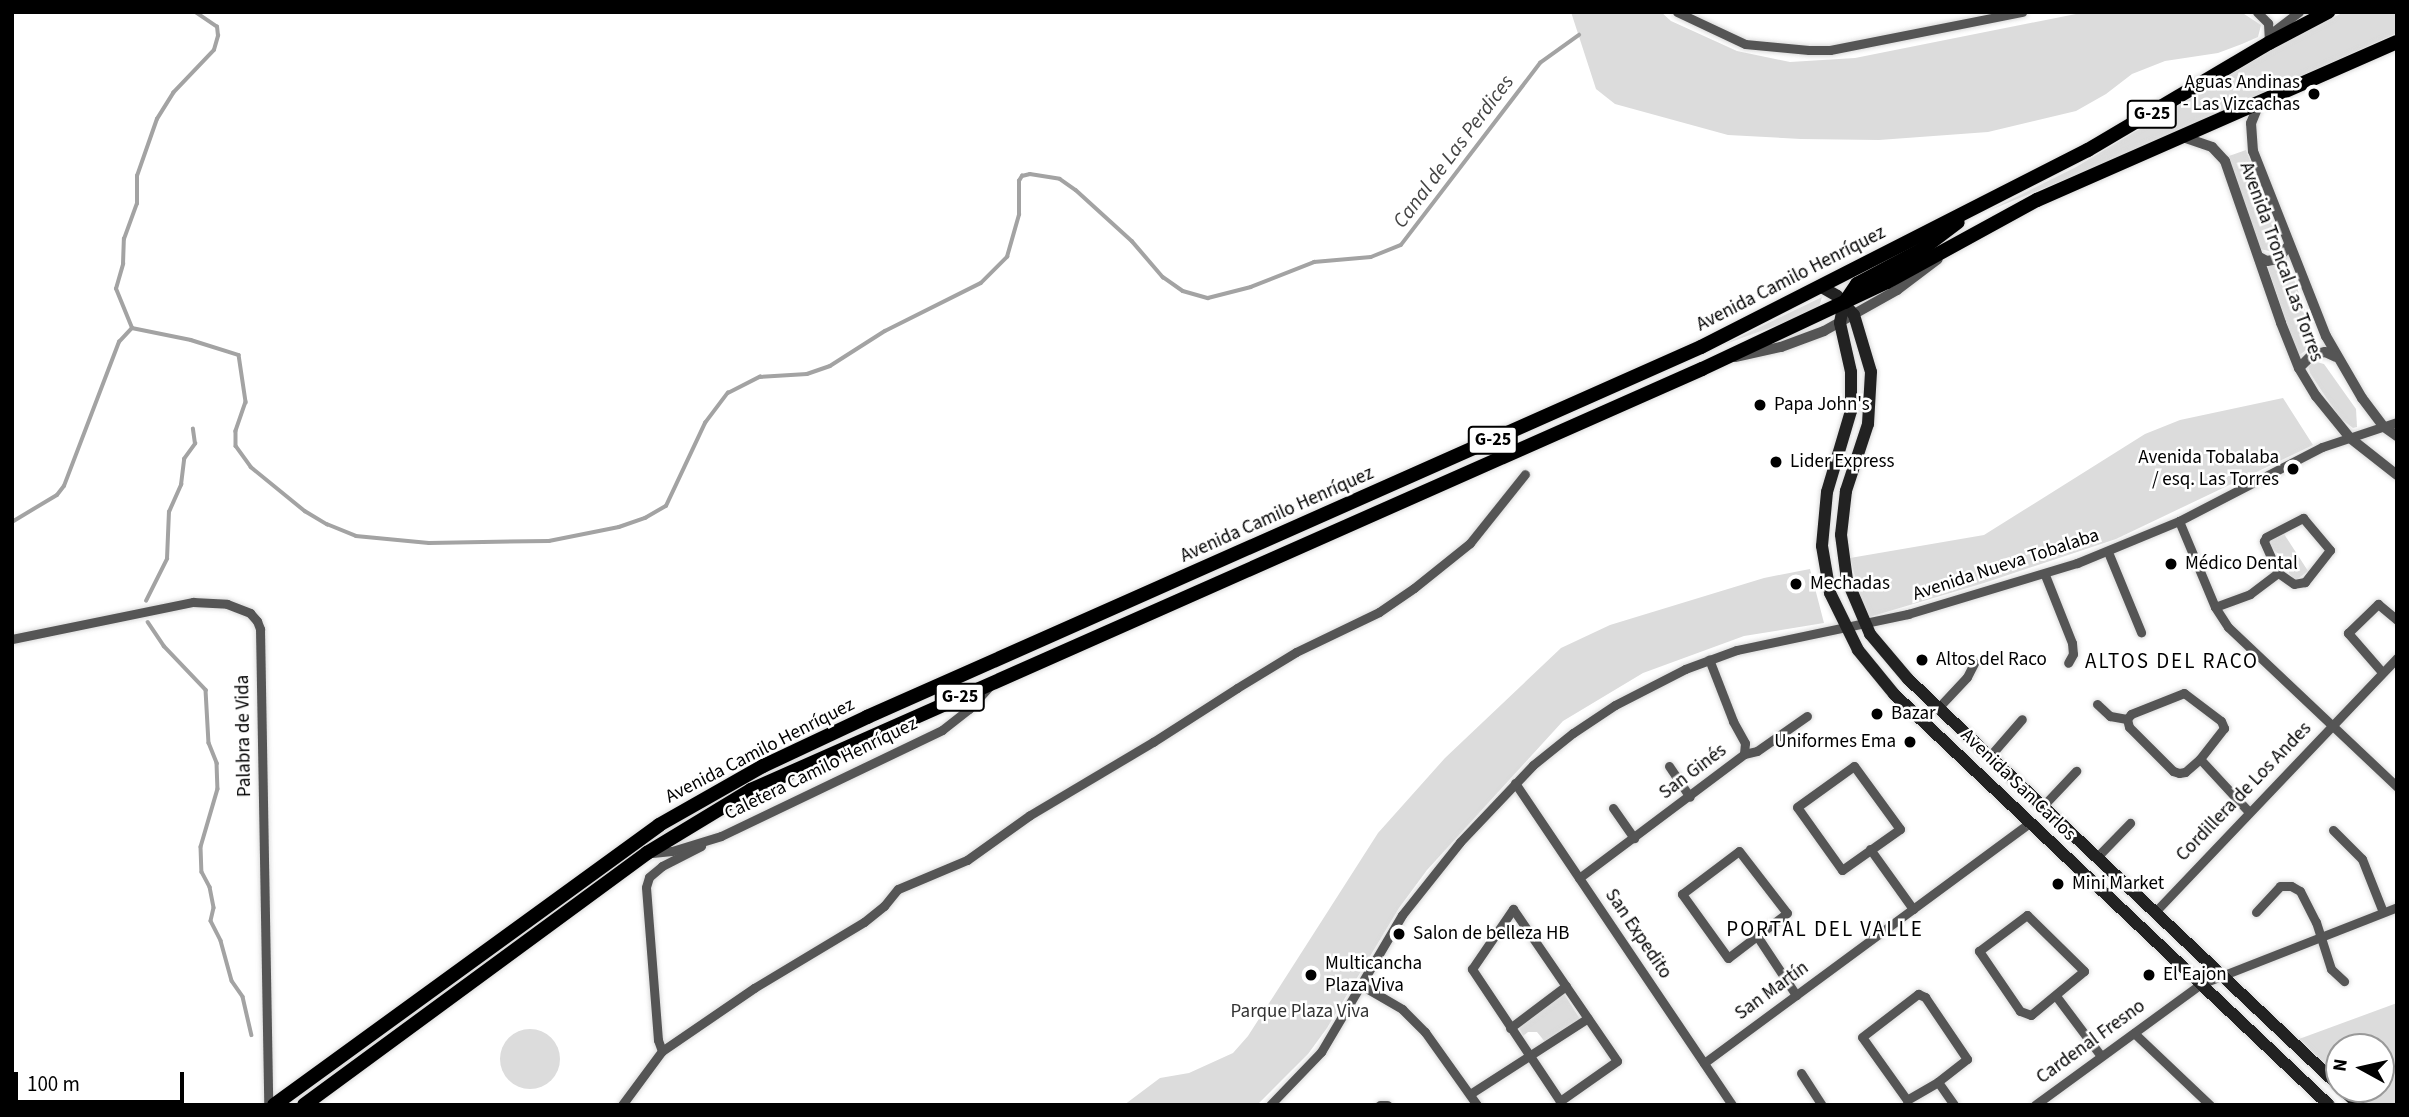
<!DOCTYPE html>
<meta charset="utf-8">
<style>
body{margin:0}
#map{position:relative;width:2409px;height:1117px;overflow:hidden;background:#fff;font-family:"Source Sans 3",sans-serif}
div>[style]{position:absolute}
.green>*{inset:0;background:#dcdcdc}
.round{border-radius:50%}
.stream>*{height:3.5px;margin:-1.75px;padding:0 1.75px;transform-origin:1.75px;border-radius:1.75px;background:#a3a3a3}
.roads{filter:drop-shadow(0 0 2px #dbdbdb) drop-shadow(0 0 2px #dbdbdb)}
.minor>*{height:9px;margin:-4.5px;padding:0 4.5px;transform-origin:4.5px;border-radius:4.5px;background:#555}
.tertiary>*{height:10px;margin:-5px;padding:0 5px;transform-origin:5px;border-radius:5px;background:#555}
.secondary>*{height:12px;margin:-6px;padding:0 6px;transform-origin:6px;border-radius:6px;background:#222}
.primary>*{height:14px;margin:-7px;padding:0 7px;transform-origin:7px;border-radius:7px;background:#000}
.dots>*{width:19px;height:19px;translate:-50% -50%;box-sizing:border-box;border:4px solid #fff;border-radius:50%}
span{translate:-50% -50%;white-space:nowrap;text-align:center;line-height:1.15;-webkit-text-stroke:5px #fff;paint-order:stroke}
.shield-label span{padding:2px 5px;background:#fff;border:2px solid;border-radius:5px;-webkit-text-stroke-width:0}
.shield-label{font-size:18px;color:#000;font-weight:700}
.poi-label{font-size:19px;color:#000}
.right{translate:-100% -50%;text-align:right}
.left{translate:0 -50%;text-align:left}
.street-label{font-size:19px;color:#000}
.park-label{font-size:19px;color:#333}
.water-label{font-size:21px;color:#444;font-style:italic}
.neighbourhood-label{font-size:21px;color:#000;letter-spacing:2px}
.frame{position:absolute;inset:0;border:14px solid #000;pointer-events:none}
.north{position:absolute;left:2325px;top:1033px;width:70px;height:70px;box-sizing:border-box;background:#fff;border:2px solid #999;border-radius:50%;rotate:278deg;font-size:19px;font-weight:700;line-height:28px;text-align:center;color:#000}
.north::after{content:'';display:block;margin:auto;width:24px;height:32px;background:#000;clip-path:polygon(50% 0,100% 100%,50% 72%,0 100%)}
.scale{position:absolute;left:14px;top:1072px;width:170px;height:32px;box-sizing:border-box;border:4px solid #000;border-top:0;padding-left:9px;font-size:21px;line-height:24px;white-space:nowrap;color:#000;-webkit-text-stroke:5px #fff;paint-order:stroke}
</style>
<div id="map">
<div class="green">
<i style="clip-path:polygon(1571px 12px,1661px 12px,1671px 21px,1737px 51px,1790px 62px,1855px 58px,2086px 12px,2241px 12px,2261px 25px,2258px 37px,2242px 44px,2218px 53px,2165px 61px,2132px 74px,2106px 94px,2076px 111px,1988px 132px,1879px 140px,1801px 139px,1728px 135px,1615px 104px,1596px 89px)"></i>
<i style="clip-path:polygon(2344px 12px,2397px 12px,2397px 33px,2118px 158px,1990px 210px,2076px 167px,2285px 42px)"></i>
<i style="clip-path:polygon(2246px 150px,2280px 242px,2273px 252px,2260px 249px,2229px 156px)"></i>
<i style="clip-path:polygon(2286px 257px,2319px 349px,2309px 348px,2298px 356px,2267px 265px)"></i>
<i style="clip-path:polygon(1822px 297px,1819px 307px,1797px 318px,1725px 344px)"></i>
<i style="clip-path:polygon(2313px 361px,2324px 364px,2356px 409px,2357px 427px,2353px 428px,2341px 419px,2323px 393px,2310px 373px,2308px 365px)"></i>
<i style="clip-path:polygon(2283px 398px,2313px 445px,2116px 539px,1984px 583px,1866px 618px,1850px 558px,1984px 535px,2145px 434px,2180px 420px)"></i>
<i style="clip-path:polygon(2284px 534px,2308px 571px,2295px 581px,2289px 573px,2289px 564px,2264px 541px)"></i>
<i style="clip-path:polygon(1810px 569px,1824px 623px,1744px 636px,1643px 673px,1563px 721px,1427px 870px,1399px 908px,1327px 1028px,1308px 1054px,1257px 1105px,1124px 1105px,1160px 1078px,1189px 1073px,1233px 1053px,1248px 1036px,1378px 833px,1445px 758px,1561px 648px,1610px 625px,1764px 578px)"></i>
<i style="clip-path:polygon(1564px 994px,1580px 1019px,1546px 1043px,1537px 1032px,1528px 1032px,1523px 1036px,1519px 1027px)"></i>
<i style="clip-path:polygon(2397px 1003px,2397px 1105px,2367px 1105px,2350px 1089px,2381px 1089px,2381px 1047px,2339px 1047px,2339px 1078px,2299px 1039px)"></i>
<i class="round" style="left:500px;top:1029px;width:60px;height:60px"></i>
</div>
<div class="stream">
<i style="left:132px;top:328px;width:42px;rotate:-112.3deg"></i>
<i style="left:116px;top:289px;width:26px;rotate:-74deg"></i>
<i style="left:123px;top:264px;width:25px;rotate:-88deg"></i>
<i style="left:124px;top:239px;width:37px;rotate:-70deg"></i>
<i style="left:137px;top:204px;width:28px;rotate:-90deg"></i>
<i style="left:137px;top:176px;width:60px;rotate:-70.7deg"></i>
<i style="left:157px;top:119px;width:31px;rotate:-58deg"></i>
<i style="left:173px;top:93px;width:59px;rotate:-46.4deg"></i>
<i style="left:214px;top:50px;width:15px;rotate:-74deg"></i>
<i style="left:218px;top:36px;width:9px;rotate:-96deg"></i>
<i style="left:217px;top:27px;width:27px;rotate:-146deg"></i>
<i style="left:12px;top:522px;width:52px;rotate:-31deg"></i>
<i style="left:57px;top:495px;width:11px;rotate:-52deg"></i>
<i style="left:64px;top:486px;width:154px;rotate:-69.1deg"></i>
<i style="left:119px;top:342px;width:19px;rotate:-47deg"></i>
<i style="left:132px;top:328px;width:60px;rotate:11.5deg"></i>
<i style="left:191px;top:340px;width:50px;rotate:17.4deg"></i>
<i style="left:239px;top:355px;width:48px;rotate:81.5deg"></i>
<i style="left:246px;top:402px;width:31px;rotate:109deg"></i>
<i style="left:236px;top:431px;width:15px;rotate:90deg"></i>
<i style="left:236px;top:446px;width:26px;rotate:54deg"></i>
<i style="left:251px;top:467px;width:70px;rotate:39.2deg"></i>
<i style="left:305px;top:511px;width:26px;rotate:31deg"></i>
<i style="left:327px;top:524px;width:31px;rotate:22deg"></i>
<i style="left:356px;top:536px;width:73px;rotate:5.5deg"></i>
<i style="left:429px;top:543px;width:120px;rotate:-1deg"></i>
<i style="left:549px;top:541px;width:71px;rotate:-11.3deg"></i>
<i style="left:619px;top:527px;width:28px;rotate:-19deg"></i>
<i style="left:645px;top:518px;width:24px;rotate:-30deg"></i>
<i style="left:666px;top:506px;width:92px;rotate:-64.8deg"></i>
<i style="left:705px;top:423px;width:38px;rotate:-53deg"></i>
<i style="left:728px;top:393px;width:36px;rotate:-27deg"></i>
<i style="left:760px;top:377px;width:47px;rotate:-3.7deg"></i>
<i style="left:807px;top:374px;width:24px;rotate:-19deg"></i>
<i style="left:830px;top:366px;width:65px;rotate:-32.5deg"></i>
<i style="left:885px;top:331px;width:107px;rotate:-26.6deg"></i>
<i style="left:981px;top:283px;width:37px;rotate:-45deg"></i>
<i style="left:1007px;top:257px;width:44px;rotate:-74.1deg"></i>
<i style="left:1019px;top:215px;width:34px;rotate:-90deg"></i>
<i style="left:1019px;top:181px;width:6px;rotate:-59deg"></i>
<i style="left:1022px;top:176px;width:8px;rotate:-14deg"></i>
<i style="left:1030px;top:174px;width:30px;rotate:9deg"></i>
<i style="left:1060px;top:179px;width:19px;rotate:35deg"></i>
<i style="left:1076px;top:190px;width:76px;rotate:42.3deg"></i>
<i style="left:1132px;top:241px;width:48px;rotate:49.3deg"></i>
<i style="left:1163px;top:277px;width:24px;rotate:35deg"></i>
<i style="left:1183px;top:291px;width:26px;rotate:16deg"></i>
<i style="left:1208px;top:298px;width:44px;rotate:-14.3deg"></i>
<i style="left:1251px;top:287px;width:68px;rotate:-21.6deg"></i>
<i style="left:1314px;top:262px;width:57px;rotate:-5deg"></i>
<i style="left:1371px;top:257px;width:32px;rotate:-22deg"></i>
<i style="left:1401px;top:245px;width:229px;rotate:-52.6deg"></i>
<i style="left:1540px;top:63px;width:48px;rotate:-35.7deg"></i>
<i style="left:146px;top:601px;width:47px;rotate:-63.4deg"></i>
<i style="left:167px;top:559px;width:47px;rotate:-87.6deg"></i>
<i style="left:169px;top:512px;width:30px;rotate:-66deg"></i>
<i style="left:181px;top:485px;width:26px;rotate:-83deg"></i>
<i style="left:184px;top:459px;width:19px;rotate:-54deg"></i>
<i style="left:195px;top:444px;width:15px;rotate:-98deg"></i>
<i style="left:148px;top:622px;width:29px;rotate:56deg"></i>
<i style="left:164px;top:646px;width:61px;rotate:46.3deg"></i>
<i style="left:206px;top:690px;width:53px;rotate:86.8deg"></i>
<i style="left:209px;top:743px;width:22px;rotate:68deg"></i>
<i style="left:217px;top:763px;width:26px;rotate:88deg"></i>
<i style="left:218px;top:789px;width:60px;rotate:106.3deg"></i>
<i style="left:201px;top:847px;width:25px;rotate:88deg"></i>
<i style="left:202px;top:872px;width:17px;rotate:62deg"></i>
<i style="left:210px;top:887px;width:21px;rotate:79deg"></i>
<i style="left:214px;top:908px;width:13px;rotate:103deg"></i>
<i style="left:211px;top:921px;width:22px;rotate:63deg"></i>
<i style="left:221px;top:941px;width:41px;rotate:74.6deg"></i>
<i style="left:232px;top:981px;width:19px;rotate:55deg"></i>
<i style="left:243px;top:997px;width:39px;rotate:77deg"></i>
</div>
<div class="roads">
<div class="minor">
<i style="left:1677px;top:12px;width:75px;rotate:25.2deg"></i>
<i style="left:1745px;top:44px;width:64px;rotate:5.4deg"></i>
<i style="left:1809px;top:50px;width:21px"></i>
<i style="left:1830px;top:50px;width:196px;rotate:-11.2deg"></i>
<i style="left:2257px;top:12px;width:16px;rotate:45deg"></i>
<i style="left:2268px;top:23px;width:20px;rotate:87deg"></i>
<i style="left:2271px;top:33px;width:35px;rotate:-37deg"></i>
<i style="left:2303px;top:518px;width:42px;rotate:49.8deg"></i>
<i style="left:2330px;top:550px;width:41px;rotate:128deg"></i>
<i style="left:2305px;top:582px;width:11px;rotate:170deg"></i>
<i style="left:2294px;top:584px;width:19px;rotate:-145deg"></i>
<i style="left:2278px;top:573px;width:35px;rotate:-114deg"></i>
<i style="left:2264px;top:541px;width:4px;rotate:-63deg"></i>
<i style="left:2266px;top:537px;width:42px;rotate:-27.2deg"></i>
<i style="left:2179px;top:521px;width:93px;rotate:67.3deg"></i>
<i style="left:2215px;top:607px;width:24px;rotate:57deg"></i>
<i style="left:2228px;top:627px;width:233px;rotate:43.4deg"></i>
<i style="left:2108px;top:552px;width:87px;rotate:67.6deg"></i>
<i style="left:2045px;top:575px;width:73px;rotate:68.3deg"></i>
<i style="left:2072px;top:643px;width:11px;rotate:85deg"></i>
<i style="left:2073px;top:654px;width:10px;rotate:119deg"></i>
<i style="left:2215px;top:607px;width:37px;rotate:-20deg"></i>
<i style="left:2250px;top:594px;width:35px;rotate:-37deg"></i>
<i style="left:12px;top:639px;width:185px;rotate:-11.6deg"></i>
<i style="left:193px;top:602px;width:34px;rotate:3deg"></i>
<i style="left:227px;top:604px;width:25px;rotate:21deg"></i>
<i style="left:250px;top:613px;width:11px;rotate:49deg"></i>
<i style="left:257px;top:621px;width:9px;rotate:69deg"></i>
<i style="left:260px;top:629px;width:476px;rotate:89deg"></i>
<i style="left:2382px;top:672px;width:52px;rotate:-131.1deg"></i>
<i style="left:2348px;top:633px;width:42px;rotate:-44deg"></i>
<i style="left:2378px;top:604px;width:25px;rotate:40deg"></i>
<i style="left:2097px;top:704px;width:18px;rotate:43deg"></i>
<i style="left:2110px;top:716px;width:17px;rotate:10deg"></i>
<i style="left:2127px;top:719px;width:6px;rotate:-51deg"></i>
<i style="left:2131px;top:714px;width:57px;rotate:-21.6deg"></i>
<i style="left:2184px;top:693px;width:46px;rotate:37.1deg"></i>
<i style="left:2221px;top:721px;width:8px;rotate:67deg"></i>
<i style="left:2224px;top:728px;width:39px;rotate:128deg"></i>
<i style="left:2200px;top:759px;width:20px;rotate:139deg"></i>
<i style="left:2185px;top:772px;width:6px;rotate:171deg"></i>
<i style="left:2179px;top:773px;width:6px;rotate:-162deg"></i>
<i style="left:2173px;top:771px;width:62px;rotate:-135deg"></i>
<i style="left:2129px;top:727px;width:8px;rotate:-104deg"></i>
<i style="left:1938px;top:708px;width:42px;rotate:-46.9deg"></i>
<i style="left:1967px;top:677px;width:16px;rotate:-63deg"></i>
<i style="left:1744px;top:754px;width:13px;rotate:-13deg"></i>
<i style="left:1757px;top:751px;width:61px;rotate:-35deg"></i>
<i style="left:1989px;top:757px;width:50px;rotate:-49deg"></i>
<i style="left:2200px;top:759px;width:72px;rotate:47.2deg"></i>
<i style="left:1669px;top:766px;width:37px;rotate:56deg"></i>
<i style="left:1854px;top:766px;width:78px;rotate:53.9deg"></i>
<i style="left:1900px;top:829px;width:71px;rotate:144.7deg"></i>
<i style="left:1842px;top:870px;width:77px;rotate:-125.5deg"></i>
<i style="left:1797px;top:807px;width:70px;rotate:-35.7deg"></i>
<i style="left:1515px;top:783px;width:388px;rotate:56deg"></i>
<i style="left:2042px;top:807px;width:50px;rotate:-46.6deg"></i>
<i style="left:1613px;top:808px;width:37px;rotate:55deg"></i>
<i style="left:2333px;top:830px;width:41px;rotate:45deg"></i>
<i style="left:2362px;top:859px;width:57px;rotate:68.4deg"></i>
<i style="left:1870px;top:849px;width:74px;rotate:54.4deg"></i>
<i style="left:1739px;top:851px;width:78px;rotate:52.3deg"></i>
<i style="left:1787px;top:913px;width:74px;rotate:142.7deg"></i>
<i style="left:1728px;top:958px;width:79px;rotate:-125.7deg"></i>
<i style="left:1682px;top:894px;width:71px;rotate:-37deg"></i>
<i style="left:652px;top:853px;width:20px;rotate:-6deg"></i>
<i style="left:672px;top:851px;width:51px;rotate:-17deg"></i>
<i style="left:721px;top:836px;width:245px;rotate:-25.6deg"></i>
<i style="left:942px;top:730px;width:34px;rotate:-38deg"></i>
<i style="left:969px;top:709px;width:31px;rotate:-48deg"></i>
<i style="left:2096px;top:858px;width:49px;rotate:-45.8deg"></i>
<i style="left:1579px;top:878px;width:206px;rotate:-36.9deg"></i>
<i style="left:1744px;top:754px;width:11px;rotate:-85deg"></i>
<i style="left:1745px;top:743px;width:25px;rotate:-119deg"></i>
<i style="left:1733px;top:721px;width:66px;rotate:-111.2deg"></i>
<i style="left:1513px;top:909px;width:184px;rotate:55.6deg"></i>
<i style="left:1617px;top:1061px;width:70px;rotate:144.9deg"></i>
<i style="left:1560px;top:1101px;width:159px;rotate:-123.7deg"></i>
<i style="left:1472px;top:969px;width:73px;rotate:-55.7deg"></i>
<i style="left:2256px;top:912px;width:35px;rotate:-47deg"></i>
<i style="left:2280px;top:886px;width:11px"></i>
<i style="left:2291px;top:886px;width:10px;rotate:29deg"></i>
<i style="left:2300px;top:891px;width:35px;rotate:63deg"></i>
<i style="left:2316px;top:922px;width:49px;rotate:72.3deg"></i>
<i style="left:2331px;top:969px;width:18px;rotate:43deg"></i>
<i style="left:2154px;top:913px;width:352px;rotate:-46.4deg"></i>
<i style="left:2027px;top:915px;width:80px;rotate:44.5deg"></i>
<i style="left:2084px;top:971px;width:69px;rotate:140.3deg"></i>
<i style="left:2031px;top:1015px;width:12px;rotate:-160deg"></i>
<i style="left:2020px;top:1011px;width:73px;rotate:-124.3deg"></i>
<i style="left:1979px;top:951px;width:60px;rotate:-36.9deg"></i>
<i style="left:1757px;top:936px;width:71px;rotate:56.5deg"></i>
<i style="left:1361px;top:985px;width:48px;rotate:30.3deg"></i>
<i style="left:1402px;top:1009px;width:33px;rotate:45deg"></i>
<i style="left:1425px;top:1032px;width:90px;rotate:54.5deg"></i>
<i style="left:1918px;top:994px;width:8px;rotate:23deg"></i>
<i style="left:1925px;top:997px;width:75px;rotate:55.9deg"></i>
<i style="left:1967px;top:1059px;width:37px;rotate:142deg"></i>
<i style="left:1938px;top:1082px;width:36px;rotate:150deg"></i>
<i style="left:1907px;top:1100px;width:77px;rotate:-125.5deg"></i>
<i style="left:1862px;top:1037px;width:71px;rotate:-37.5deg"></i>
<i style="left:2056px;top:996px;width:75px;rotate:53.1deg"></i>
<i style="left:1510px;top:1028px;width:70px;rotate:-36.9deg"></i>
<i style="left:2134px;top:1033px;width:105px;rotate:43.5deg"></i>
<i style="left:662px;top:1051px;width:12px;rotate:-110deg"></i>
<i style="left:658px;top:1040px;width:153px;rotate:-94.5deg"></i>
<i style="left:646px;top:887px;width:10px;rotate:-73deg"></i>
<i style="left:649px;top:877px;width:17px;rotate:-40deg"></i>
<i style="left:662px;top:866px;width:44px;rotate:-27.1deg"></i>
<i style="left:1704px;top:1063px;width:405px;rotate:-36.4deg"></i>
<i style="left:1801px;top:1073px;width:38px;rotate:57deg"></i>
<i style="left:1938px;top:1082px;width:28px;rotate:55deg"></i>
<i style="left:1470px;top:1094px;width:140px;rotate:-32.8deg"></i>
<i style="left:622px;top:1105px;width:67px;rotate:-53.5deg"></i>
<i style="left:662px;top:1051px;width:112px;rotate:-34.4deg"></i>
<i style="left:754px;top:988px;width:128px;rotate:-31deg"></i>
<i style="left:864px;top:922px;width:26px;rotate:-39deg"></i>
<i style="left:884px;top:906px;width:22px;rotate:-51deg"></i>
<i style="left:898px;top:889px;width:75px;rotate:-22.8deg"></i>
<i style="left:967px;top:860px;width:77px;rotate:-35.5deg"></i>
<i style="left:1030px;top:815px;width:143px;rotate:-30.7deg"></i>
<i style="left:1153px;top:742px;width:100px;rotate:-32.7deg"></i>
<i style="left:1237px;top:688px;width:69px;rotate:-31.4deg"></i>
<i style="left:1296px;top:652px;width:92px;rotate:-25.7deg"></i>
<i style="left:1379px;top:612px;width:42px;rotate:-34.4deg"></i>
<i style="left:1414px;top:588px;width:72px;rotate:-38.8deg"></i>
<i style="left:1470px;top:543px;width:88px;rotate:-51.4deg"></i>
<i style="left:1270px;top:1105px;width:74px;rotate:-46.1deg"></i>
<i style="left:1321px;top:1052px;width:159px;rotate:-59.4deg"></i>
<i style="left:1402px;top:915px;width:93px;rotate:-51.5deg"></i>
<i style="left:1460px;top:842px;width:106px;rotate:-46.5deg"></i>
<i style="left:1533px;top:765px;width:51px;rotate:-38.7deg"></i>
<i style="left:1573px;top:733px;width:50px;rotate:-33.7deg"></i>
<i style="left:1615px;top:705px;width:79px;rotate:-27.2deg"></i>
<i style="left:1685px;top:669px;width:55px;rotate:-20.1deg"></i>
<i style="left:1737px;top:650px;width:175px;rotate:-11.9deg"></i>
<i style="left:1908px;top:614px;width:177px;rotate:-16.8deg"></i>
<i style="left:2077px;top:563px;width:110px;rotate:-22.4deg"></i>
<i style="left:2179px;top:521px;width:161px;rotate:-27.4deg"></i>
<i style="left:2322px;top:447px;width:79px;rotate:-18.4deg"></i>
<i style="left:1380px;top:1105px;width:7px"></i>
<i style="left:2035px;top:1105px;width:205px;rotate:-36.1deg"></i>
<i style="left:2201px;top:984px;width:211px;rotate:-21.4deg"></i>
</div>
<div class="tertiary">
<i style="left:2260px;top:101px;width:24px;rotate:112deg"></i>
<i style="left:2251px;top:123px;width:28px;rotate:86deg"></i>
<i style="left:2253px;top:151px;width:199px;rotate:68.5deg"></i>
<i style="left:2326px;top:336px;width:72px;rotate:59.9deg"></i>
<i style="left:2362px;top:398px;width:36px;rotate:53deg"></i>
<i style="left:2384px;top:427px;width:16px;rotate:35deg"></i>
<i style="left:2180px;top:136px;width:34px;rotate:19deg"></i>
<i style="left:2212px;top:147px;width:19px;rotate:47deg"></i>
<i style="left:2225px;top:161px;width:171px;rotate:70.9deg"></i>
<i style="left:2281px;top:323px;width:48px;rotate:68.2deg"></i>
<i style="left:2299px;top:368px;width:33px;rotate:59deg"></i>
<i style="left:2316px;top:396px;width:54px;rotate:51deg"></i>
<i style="left:2350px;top:438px;width:60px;rotate:38.2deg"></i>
<i style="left:2259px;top:257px;width:9px;rotate:27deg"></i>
<i style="left:2267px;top:261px;width:11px;rotate:-10deg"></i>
<i style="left:2278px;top:259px;width:18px;rotate:-52deg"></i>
<i style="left:1735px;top:357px;width:47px;rotate:-12.3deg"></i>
<i style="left:1781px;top:347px;width:46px;rotate:-20.4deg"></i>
<i style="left:1824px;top:331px;width:84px;rotate:-29.3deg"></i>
<i style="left:1897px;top:290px;width:51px;rotate:-37.1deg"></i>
<i style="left:2299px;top:368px;width:20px;rotate:-45deg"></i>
<i style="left:2313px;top:354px;width:12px;rotate:-9deg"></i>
<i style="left:2325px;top:352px;width:12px;rotate:24deg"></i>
</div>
<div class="secondary">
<i style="left:1820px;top:286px;width:20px;rotate:30deg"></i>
<i style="left:1837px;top:296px;width:25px;rotate:48deg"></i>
<i style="left:1854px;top:315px;width:59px;rotate:73.4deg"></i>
<i style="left:1871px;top:372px;width:52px;rotate:93.3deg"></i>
<i style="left:1868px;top:424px;width:71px;rotate:108.2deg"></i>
<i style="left:1846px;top:491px;width:44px;rotate:96.5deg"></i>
<i style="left:1841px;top:535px;width:45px;rotate:82.4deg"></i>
<i style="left:1847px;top:580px;width:59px;rotate:66.9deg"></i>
<i style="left:1870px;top:634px;width:59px;rotate:49.8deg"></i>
<i style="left:1908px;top:679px;width:593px;rotate:43.36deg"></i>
<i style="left:1844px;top:302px;width:21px;rotate:101deg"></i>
<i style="left:1840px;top:323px;width:50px;rotate:77.3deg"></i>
<i style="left:1851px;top:372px;width:39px;rotate:90deg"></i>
<i style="left:1851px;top:411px;width:84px;rotate:106.5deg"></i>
<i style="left:1827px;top:492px;width:54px;rotate:95.3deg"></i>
<i style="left:1822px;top:546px;width:48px;rotate:80.3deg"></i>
<i style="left:1830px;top:593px;width:64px;rotate:63.8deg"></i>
<i style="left:1858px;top:650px;width:57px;rotate:50.7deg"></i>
<i style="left:1894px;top:694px;width:598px;rotate:43.38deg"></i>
<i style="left:2342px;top:1089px;width:23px;rotate:43deg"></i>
</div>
<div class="primary">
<i style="left:1845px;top:302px;width:22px;rotate:-56deg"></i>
<i style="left:1857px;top:284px;width:72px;rotate:-28deg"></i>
<i style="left:1921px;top:250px;width:46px;rotate:-37.1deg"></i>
<i style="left:274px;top:1105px;width:476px;rotate:-36deg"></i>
<i style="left:659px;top:825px;width:120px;rotate:-29.6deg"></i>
<i style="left:763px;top:766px;width:115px;rotate:-25.2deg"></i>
<i style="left:867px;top:717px;width:912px;rotate:-23.92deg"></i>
<i style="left:1701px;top:347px;width:434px;rotate:-27deg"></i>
<i style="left:2088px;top:150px;width:210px;rotate:-30.6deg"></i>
<i style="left:2269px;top:43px;width:67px;rotate:-27.7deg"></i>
<i style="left:304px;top:1105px;width:426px;rotate:-36.3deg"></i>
<i style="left:647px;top:853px;width:122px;rotate:-31.2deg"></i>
<i style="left:751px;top:790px;width:1040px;rotate:-23.88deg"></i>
<i style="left:1702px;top:369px;width:204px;rotate:-25.2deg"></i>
<i style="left:1887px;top:282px;width:171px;rotate:-28.7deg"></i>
<i style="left:2037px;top:200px;width:393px;rotate:-23.7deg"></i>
</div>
</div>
<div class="dots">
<i style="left:2314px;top:94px;background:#000"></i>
<i style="left:1760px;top:405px;background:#000"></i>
<i style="left:1776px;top:462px;background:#000"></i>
<i style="left:2293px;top:469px;background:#000"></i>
<i style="left:2171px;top:564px;background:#000"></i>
<i style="left:1796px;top:584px;background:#000"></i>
<i style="left:1922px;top:660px;background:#000"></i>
<i style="left:1877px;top:714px;background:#000"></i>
<i style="left:1910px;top:742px;background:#000"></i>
<i style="left:2058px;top:884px;background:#000"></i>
<i style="left:1399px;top:934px;background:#000"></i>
<i style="left:1311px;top:975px;background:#000"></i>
<i style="left:2149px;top:975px;background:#000"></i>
</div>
<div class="shield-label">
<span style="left:2152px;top:114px">G-25</span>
<span style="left:1493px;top:440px">G-25</span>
<span style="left:960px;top:697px">G-25</span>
</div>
<div class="poi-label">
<span class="right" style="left:2300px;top:94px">Aguas Andinas<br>- Las Vizcachas</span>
<span class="left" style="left:1774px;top:405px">Papa John's</span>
<span class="right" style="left:2279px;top:469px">Avenida Tobalaba<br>/ esq. Las Torres</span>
<span class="left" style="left:1790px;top:462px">Lider Express</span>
<span class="left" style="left:2185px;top:564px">Médico Dental</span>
<span class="left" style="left:1810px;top:584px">Mechadas</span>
<span class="left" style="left:1936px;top:660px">Altos del Raco</span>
<span class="left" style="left:1891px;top:714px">Bazar</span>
<span class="right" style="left:1896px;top:742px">Uniformes Ema</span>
<span class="left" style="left:2072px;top:884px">Mini Market</span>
<span class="left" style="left:1413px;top:934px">Salon de belleza HB</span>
<span class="left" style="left:1325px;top:975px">Multicancha<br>Plaza Viva</span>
<span class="left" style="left:2163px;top:975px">El Eajon</span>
</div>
<div class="street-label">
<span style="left:2281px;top:262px;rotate:70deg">Avenida Troncal Las Torres</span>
<span style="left:1791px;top:279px;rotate:-27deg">Avenida Camilo Henríquez</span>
<span style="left:1277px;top:515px;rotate:-24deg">Avenida Camilo Henríquez</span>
<span style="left:2006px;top:565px;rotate:-18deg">Avenida Nueva Tobalaba</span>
<span style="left:244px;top:736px;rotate:-91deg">Palabra de Vida</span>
<span style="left:760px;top:751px;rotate:-27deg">Avenida Camilo Henríquez</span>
<span style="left:821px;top:769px;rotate:-26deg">Caletera Camilo Henríquez</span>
<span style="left:1693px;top:772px;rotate:-37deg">San Ginés</span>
<span style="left:2018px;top:785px;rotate:44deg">Avenida San Carlos</span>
<span style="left:2244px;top:792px;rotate:-46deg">Cordillera de Los Andes</span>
<span style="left:1638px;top:934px;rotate:56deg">San Expedito</span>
<span style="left:1772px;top:991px;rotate:-36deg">San Martín</span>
<span style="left:2091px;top:1042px;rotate:-36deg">Cardenal Fresno</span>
</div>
<div class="park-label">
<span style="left:1300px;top:1012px">Parque Plaza Viva</span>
</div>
<div class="water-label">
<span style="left:1453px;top:151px;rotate:-53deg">Canal de Las Perdices</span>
</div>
<div class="neighbourhood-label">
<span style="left:2172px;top:661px">ALTOS DEL RACO</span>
<span style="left:1825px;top:929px">PORTAL DEL VALLE</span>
</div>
<div class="frame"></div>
<div class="north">N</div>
<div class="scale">100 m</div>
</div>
